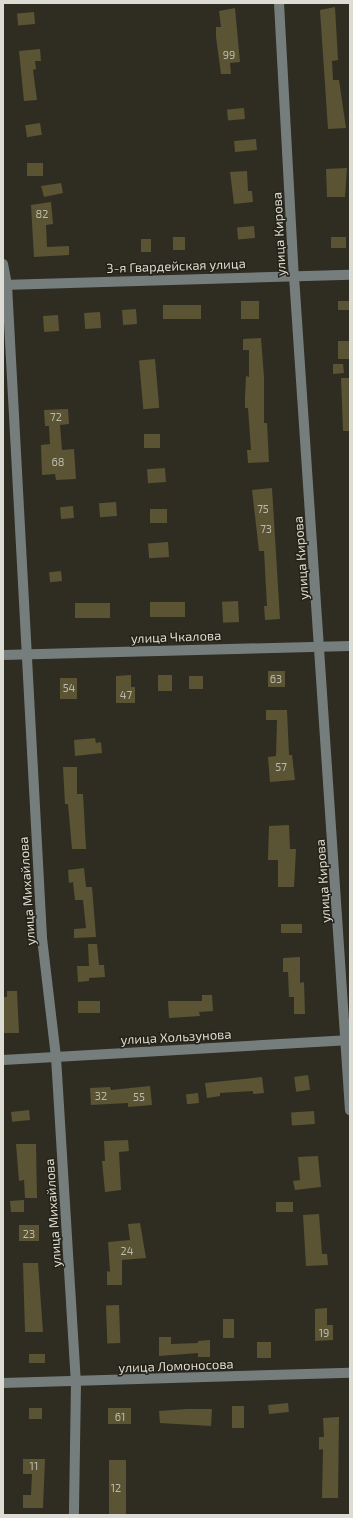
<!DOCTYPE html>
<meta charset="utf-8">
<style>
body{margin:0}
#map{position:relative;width:353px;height:1518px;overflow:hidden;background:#2f2d21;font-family:"Exo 2",sans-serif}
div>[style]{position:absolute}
.building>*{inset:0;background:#5a5434;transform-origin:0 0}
.minor>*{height:10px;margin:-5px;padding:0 5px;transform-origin:5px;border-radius:5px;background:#767e7d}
span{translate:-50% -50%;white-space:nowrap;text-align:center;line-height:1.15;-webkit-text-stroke:3px #252318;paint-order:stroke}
.number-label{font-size:11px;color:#bcbaac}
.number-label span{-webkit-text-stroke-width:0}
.street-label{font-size:13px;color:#dddcd4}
.frame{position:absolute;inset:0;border:4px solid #dddcd4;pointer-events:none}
</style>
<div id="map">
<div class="building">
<i style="clip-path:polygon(335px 7px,338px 60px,332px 61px,333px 80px,339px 80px,346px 128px,328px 129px,320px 10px)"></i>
<i style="clip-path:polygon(235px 8px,240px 62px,230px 63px,231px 74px,221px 74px,216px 37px,216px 27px,221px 27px,219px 11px)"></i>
<i style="left:34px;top:12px;width:12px;height:17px;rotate:85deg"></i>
<i style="clip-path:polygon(40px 49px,41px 61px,35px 61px,36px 69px,33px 70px,37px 100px,24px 101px,19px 51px)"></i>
<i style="left:244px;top:108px;width:11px;height:17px;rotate:85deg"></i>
<i style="left:40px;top:123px;width:12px;height:15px;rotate:81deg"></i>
<i style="left:256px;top:139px;width:11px;height:22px;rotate:85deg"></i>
<i style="left:27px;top:163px;width:16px;height:13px"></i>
<i style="clip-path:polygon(347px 168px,345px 197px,327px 197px,326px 169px)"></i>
<i style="clip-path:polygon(247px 171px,248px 191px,252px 191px,253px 202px,234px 204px,230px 172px)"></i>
<i style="clip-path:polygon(61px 183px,63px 193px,44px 197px,41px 186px)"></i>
<i style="clip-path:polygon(51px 202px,53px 224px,46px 225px,47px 247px,69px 246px,69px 255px,34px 257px,31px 205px)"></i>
<i style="left:254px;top:226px;width:12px;height:17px;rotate:85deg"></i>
<i style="left:173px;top:237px;width:12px;height:13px"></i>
<i style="left:331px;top:237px;width:15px;height:11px"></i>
<i style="left:141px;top:239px;width:10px;height:13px"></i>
<i style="left:241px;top:301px;width:18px;height:18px"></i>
<i style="left:338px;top:301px;width:11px;height:9px"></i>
<i style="left:201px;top:305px;width:14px;height:38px;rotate:90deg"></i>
<i style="left:136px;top:309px;width:15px;height:14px;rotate:86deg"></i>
<i style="left:100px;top:312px;width:16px;height:16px;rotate:86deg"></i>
<i style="left:58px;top:315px;width:16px;height:15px;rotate:86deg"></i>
<i style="clip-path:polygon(261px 338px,264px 377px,264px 423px,267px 423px,269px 462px,248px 463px,247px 450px,251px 450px,248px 408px,245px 408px,245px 399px,246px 376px,249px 377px,249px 350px,243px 350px,243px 339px)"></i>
<i style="left:338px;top:341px;width:12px;height:18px"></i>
<i style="left:155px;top:359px;width:49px;height:16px;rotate:85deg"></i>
<i style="clip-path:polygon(333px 364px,343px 364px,344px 373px,333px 374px)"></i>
<i style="clip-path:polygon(341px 378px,350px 378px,350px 431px,343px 431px)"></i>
<i style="clip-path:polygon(68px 409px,69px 424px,60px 425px,62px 450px,74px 449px,76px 479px,56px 480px,55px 474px,42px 475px,41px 445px,50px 444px,49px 426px,45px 426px,44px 410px)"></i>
<i style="left:144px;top:434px;width:16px;height:14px"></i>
<i style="left:165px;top:468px;width:14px;height:18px;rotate:86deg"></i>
<i style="clip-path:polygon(272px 488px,280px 619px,265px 620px,264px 606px,267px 606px,264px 551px,259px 551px,252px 490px)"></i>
<i style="left:116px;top:502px;width:14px;height:17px;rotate:86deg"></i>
<i style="left:73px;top:506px;width:12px;height:13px;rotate:85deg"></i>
<i style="left:150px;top:509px;width:17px;height:14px"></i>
<i style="left:168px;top:542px;width:15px;height:20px;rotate:86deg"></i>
<i style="left:61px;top:571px;width:10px;height:12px;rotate:84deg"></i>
<i style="left:238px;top:601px;width:21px;height:16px;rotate:87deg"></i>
<i style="left:150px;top:602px;width:35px;height:15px"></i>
<i style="left:75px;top:603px;width:35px;height:15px"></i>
<i style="left:268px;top:671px;width:17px;height:16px"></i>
<i style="clip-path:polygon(131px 675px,131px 687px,135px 687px,135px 703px,116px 703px,116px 676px)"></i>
<i style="left:158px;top:675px;width:14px;height:16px"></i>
<i style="left:203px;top:676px;width:13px;height:14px;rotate:90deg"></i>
<i style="left:60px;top:678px;width:17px;height:21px"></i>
<i style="clip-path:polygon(266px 710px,287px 710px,289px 755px,292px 755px,295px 780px,270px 782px,268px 757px,276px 756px,277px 720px,266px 720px)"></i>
<i style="clip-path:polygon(95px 738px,96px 743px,101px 742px,102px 753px,75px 756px,74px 740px)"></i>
<i style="clip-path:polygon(63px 767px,77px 767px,77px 794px,83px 794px,86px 849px,72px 849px,68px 804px,65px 804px)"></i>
<i style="clip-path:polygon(289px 825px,290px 849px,296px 849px,294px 887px,278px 887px,278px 860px,268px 860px,269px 826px)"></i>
<i style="clip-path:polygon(84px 868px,86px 887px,92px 887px,96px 937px,74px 938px,74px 929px,86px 928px,83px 900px,75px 900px,73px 882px,69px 883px,68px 870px)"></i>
<i style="left:281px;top:924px;width:21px;height:9px"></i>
<i style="clip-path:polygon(88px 944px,97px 944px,99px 965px,104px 965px,105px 977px,89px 978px,89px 981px,78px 982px,77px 966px,89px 966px)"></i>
<i style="clip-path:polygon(300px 957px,300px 983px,304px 982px,305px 1014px,294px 1014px,294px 997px,289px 997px,288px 972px,283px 972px,283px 958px)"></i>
<i style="clip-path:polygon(7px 991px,17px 991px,19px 1033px,3px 1033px,3px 997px,7px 997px)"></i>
<i style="clip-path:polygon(202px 995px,212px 995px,213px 1011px,199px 1012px,200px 1016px,169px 1018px,168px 1001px,202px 1001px)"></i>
<i style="left:78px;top:1001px;width:22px;height:12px"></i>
<i style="left:308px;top:1075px;width:15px;height:14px;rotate:82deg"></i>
<i style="clip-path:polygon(262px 1077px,264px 1093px,253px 1094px,253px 1091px,220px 1093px,220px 1096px,207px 1098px,205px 1083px)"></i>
<i style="clip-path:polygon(150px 1086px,152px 1105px,128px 1107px,128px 1103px,91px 1105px,90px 1088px,110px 1087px,111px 1090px)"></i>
<i style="left:198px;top:1093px;width:10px;height:12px;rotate:84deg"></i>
<i style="left:29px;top:1110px;width:10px;height:18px;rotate:84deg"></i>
<i style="left:314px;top:1111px;width:13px;height:23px;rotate:86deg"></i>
<i style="clip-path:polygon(128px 1140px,129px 1151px,119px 1152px,121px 1190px,105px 1192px,102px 1161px,105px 1161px,104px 1141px)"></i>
<i style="clip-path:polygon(16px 1144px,36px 1144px,37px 1198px,25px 1198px,24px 1180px,19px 1181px)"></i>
<i style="clip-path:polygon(318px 1156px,321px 1187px,295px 1190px,293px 1181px,300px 1180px,298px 1157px)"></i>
<i style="clip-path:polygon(24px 1200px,24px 1212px,11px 1212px,10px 1201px)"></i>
<i style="left:293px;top:1202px;width:10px;height:17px;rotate:90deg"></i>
<i style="clip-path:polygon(319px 1214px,322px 1254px,327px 1254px,328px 1265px,306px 1266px,303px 1215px)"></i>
<i style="clip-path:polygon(140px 1223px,146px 1258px,122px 1260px,122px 1285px,107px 1285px,107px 1271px,110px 1272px,108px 1242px,130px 1240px,128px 1224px)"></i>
<i style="left:39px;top:1225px;width:16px;height:20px;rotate:90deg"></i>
<i style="clip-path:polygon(23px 1263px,38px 1263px,43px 1332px,25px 1332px)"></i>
<i style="left:119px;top:1305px;width:38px;height:13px;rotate:88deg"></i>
<i style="clip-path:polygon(327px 1308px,327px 1325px,333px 1325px,333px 1340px,315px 1341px,315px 1309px)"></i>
<i style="left:223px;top:1319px;width:11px;height:19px"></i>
<i style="clip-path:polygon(159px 1337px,171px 1337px,171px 1344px,198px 1343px,198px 1341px,210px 1340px,210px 1357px,198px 1357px,198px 1353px,159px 1356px)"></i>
<i style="left:257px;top:1342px;width:14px;height:16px"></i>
<i style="left:29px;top:1354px;width:16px;height:9px"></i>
<i style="left:288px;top:1403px;width:9px;height:20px;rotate:84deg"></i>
<i style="left:232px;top:1406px;width:12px;height:22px"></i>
<i style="left:29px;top:1408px;width:13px;height:11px"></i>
<i style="left:131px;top:1408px;width:16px;height:23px;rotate:90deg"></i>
<i style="clip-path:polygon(187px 1409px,212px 1409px,211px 1426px,160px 1423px,159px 1411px)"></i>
<i style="clip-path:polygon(339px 1417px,338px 1498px,322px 1498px,323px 1449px,319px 1450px,319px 1437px,324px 1437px,323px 1418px)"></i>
<i style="clip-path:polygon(23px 1459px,45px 1459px,43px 1508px,23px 1508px,23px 1495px,31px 1495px,32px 1474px,23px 1474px)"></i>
<i style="left:109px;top:1460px;width:17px;height:55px"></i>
</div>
<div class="minor">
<i style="left:279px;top:3px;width:273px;rotate:86.9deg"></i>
<i style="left:294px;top:276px;width:836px;rotate:86.16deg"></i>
<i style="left:3px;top:264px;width:21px;rotate:79deg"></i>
<i style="left:7px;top:285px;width:654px;rotate:86.93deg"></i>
<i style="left:42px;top:938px;width:120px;rotate:83.3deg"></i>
<i style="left:56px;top:1057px;width:327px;rotate:86.5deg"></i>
<i style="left:76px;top:1383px;width:132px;rotate:90.9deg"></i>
<i style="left:3px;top:285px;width:347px;rotate:-1.7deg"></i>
<i style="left:3px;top:655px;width:347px;rotate:-1.5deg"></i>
<i style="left:3px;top:1060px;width:348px;rotate:-3.3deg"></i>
<i style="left:3px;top:1383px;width:347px;rotate:-1.7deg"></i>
</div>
<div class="number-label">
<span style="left:229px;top:55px">99</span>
<span style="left:42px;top:214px">82</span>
<span style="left:56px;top:417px">72</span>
<span style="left:58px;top:462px">68</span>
<span style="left:263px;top:509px">75</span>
<span style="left:266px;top:529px">73</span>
<span style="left:276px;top:679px">63</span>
<span style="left:69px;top:688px">54</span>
<span style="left:126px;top:695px">47</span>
<span style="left:281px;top:767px">57</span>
<span style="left:101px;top:1096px">32</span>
<span style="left:139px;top:1097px">55</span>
<span style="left:29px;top:1234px">23</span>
<span style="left:127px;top:1251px">24</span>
<span style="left:324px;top:1333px">19</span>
<span style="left:120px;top:1417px">61</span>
<span style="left:34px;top:1466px">11</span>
<span style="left:116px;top:1488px">12</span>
</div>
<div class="street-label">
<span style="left:279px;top:234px;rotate:-93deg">улица Кирова</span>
<span style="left:176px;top:266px;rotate:-2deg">3-я Гвардейская улица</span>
<span style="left:301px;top:558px;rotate:-94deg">улица Кирова</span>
<span style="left:176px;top:637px;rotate:-2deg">улица Чкалова</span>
<span style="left:323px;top:881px;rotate:-94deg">улица Кирова</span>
<span style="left:27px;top:891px;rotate:-94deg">улица Михайлова</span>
<span style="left:176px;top:1037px;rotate:-3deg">улица Хользунова</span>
<span style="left:53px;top:1213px;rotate:-94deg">улица Михайлова</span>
<span style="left:176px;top:1366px;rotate:-2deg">улица Ломоносова</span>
</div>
<div class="frame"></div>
</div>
